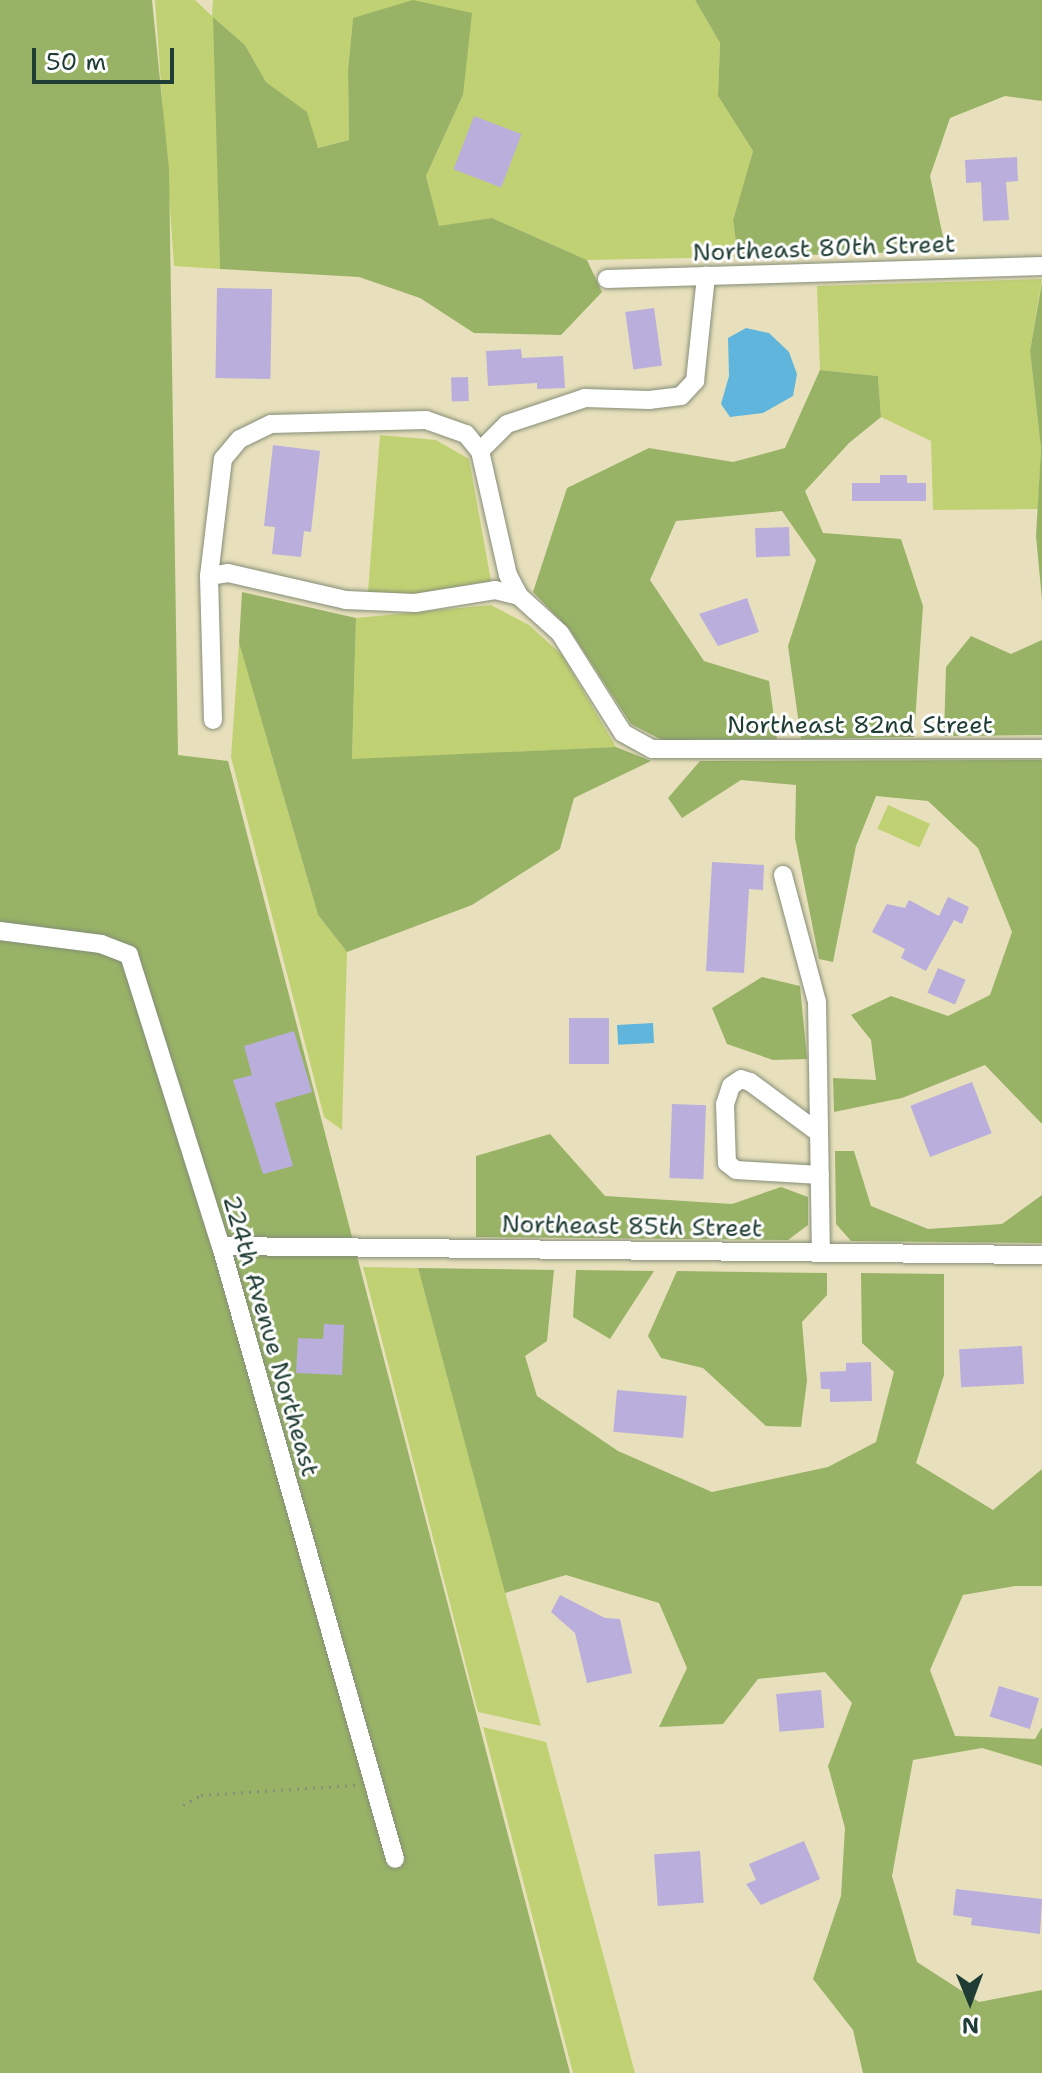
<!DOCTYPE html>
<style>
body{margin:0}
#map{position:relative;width:1042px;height:2073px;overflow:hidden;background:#e8e0bc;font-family:"Shantell Sans",sans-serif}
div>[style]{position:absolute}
.green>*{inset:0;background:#c0d174;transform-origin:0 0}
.forest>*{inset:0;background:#98b366}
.water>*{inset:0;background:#60b5dc;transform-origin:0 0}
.building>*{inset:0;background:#b9aedc;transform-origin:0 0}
.path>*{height:3px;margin-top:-1.5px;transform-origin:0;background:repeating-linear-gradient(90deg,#848e78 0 2px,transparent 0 8px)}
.roads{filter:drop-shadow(0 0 2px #848e78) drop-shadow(0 0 2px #848e78)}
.minor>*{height:18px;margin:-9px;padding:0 9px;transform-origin:9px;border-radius:9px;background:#fff}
span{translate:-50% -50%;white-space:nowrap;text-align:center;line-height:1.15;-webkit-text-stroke:6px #fff;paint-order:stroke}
.street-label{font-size:24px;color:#1f3d34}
.north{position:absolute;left:930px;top:1961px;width:80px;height:80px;-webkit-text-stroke:6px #fff;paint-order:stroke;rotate:179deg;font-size:22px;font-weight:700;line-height:32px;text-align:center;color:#1f3d34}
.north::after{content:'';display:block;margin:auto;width:28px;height:36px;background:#1f3d34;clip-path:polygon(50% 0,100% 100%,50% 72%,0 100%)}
.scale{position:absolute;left:32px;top:48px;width:142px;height:36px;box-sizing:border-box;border:4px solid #1f3d34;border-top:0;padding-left:10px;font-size:24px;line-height:28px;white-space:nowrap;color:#1f3d34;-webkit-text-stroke:6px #fff;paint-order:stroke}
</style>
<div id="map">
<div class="green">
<i style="clip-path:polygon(155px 0,195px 0,212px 16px,213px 0,695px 0,720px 43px,718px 96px,753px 151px,733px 220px,738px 257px,587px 260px,492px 218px,439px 227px,426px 176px,463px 95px,353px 18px,348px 70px,349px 140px,317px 148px,306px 112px,266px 82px,245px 45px,214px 18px,220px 269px,174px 266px)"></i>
<i style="clip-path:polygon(1042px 279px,1030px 351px,1041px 449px,1038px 509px,933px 510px,931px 441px,881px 417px,878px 376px,820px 370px,817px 286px)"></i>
<i style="clip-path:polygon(380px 435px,436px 440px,469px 459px,491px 581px,408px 595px,368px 592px)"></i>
<i style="clip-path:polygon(491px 605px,529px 625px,562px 655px,616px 747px,352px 760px,356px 618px)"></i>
<i style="clip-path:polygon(239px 643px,318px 915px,347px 952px,342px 1130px,324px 1117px,231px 757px)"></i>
<i style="left:888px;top:805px;width:46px;height:26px;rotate:24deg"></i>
<i style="clip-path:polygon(363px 1267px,418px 1268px,541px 1726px,478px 1712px)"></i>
<i style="clip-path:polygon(483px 1727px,546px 1742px,635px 2073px,573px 2073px)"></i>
</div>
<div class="forest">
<i style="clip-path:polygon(0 0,152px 0,169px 169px,178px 755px,228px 761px,570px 2073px,0 2073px)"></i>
<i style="clip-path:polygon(413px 0,472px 13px,463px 95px,426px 176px,439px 226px,492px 218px,587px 260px,602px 292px,561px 335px,474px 333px,420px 298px,359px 277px,220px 269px,213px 17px,245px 45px,266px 82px,307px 112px,318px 148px,349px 140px,348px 70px,353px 18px)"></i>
<i style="clip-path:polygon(695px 0,1042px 0,1042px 101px,1005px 96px,950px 118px,930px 176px,946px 251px,738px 257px,733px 220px,753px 151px,718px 96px,720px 43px)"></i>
<i style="clip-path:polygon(1042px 282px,1042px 600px,1036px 536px,1041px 449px,1030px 351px)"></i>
<i style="clip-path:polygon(820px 370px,878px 376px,881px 417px,849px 443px,805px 491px,823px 533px,901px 539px,923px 606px,914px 737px,801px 739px,788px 646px,816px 560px,782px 511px,676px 521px,650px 580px,704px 661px,769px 681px,777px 739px,662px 740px,631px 724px,570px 630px,533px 592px,567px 488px,649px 448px,733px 462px,785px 448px)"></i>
<i style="clip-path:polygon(242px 592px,356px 618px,352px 759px,616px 747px,651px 761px,574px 798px,560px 849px,472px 905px,347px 952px,318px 915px,239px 643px)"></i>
<i style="clip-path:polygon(971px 636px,1011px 654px,1042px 640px,1042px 735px,944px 736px,946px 667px)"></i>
<i style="clip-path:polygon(1042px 760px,1042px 1124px,985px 1065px,902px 1098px,834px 1112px,833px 1078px,876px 1080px,871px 1040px,851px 1015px,891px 996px,948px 1016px,990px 995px,1012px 932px,978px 848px,928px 801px,876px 796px,856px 846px,833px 962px,819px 959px,795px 838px,796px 785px,741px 780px,682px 818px,668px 798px,700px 761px)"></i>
<i style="clip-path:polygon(762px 977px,800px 986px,807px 1059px,773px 1060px,727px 1044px,712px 1008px)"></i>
<i style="clip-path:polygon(550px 1134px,605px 1196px,732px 1204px,781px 1187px,808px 1197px,808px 1225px,788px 1240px,476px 1237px,476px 1156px)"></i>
<i style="clip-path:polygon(835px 1151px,854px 1151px,871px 1206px,928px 1229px,1002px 1224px,1042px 1195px,1042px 1243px,851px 1241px,836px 1224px)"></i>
<i style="clip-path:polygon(418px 1268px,554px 1270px,547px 1341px,525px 1356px,537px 1396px,618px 1451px,712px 1492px,828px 1467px,876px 1442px,894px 1372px,862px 1343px,861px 1273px,944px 1274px,944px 1375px,916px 1463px,993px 1510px,1042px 1469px,1042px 1586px,1015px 1586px,963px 1595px,930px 1670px,955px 1736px,1035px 1739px,1042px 1727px,1042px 1766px,982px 1748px,913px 1760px,892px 1876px,917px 1962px,979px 2002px,1042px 1990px,1042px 2073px,863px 2073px,853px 2030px,813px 1979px,841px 1896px,845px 1828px,828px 1766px,852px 1703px,825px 1672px,758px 1679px,723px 1724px,659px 1727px,687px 1668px,659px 1603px,566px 1575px,505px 1593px)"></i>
<i style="clip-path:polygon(576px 1270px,654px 1271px,610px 1339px,573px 1317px)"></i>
<i style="clip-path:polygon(677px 1271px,827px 1273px,827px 1295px,802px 1322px,807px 1381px,801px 1427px,766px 1426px,703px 1368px,661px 1358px,648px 1336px)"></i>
</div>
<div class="water">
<i style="clip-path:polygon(746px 328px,769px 333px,789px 352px,797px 374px,793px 396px,763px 413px,730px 417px,721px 404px,729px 376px,728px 338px)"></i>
<i style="left:653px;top:1023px;width:20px;height:36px;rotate:87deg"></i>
</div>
<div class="building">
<i style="left:474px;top:116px;width:51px;height:57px;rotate:21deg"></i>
<i style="clip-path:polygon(1017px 157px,1018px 181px,1006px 182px,1009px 220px,983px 221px,981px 182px,966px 183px,965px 160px)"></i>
<i style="left:217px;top:288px;width:55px;height:90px;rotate:1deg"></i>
<i style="left:654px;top:308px;width:58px;height:29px;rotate:82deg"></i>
<i style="clip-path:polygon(521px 349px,522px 358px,563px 356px,565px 388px,537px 389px,537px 383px,488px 386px,486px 351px)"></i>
<i style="left:468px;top:377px;width:24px;height:17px;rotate:88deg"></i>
<i style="clip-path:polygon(273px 445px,320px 451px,311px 532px,304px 531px,301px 557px,272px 554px,275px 527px,264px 526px)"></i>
<i style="clip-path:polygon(880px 475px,907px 475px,907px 483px,926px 483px,926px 501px,852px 501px,852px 483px,880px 483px)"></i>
<i style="left:789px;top:527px;width:29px;height:34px;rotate:88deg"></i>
<i style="clip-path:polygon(747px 598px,759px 632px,718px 646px,699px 614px)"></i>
<i style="clip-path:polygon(712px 862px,764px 865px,763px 890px,749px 889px,744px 973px,706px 971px)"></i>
<i style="clip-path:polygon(948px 897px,969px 907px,962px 924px,954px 920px,926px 971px,901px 958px,905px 949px,872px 932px,887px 904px,905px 908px,909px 900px,939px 916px)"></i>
<i style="left:938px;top:968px;width:30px;height:27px;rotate:23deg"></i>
<i style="left:569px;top:1018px;width:40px;height:46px"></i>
<i style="clip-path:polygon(294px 1031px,312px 1092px,275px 1103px,293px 1166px,263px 1174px,233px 1080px,252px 1075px,244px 1046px)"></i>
<i style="left:972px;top:1082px;width:55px;height:66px;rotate:69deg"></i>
<i style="left:672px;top:1104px;width:34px;height:74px;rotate:2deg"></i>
<i style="clip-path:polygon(324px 1324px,344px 1325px,342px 1375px,296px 1373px,298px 1338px,323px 1339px)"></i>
<i style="left:1022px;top:1346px;width:38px;height:63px;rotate:87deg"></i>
<i style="clip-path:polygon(871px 1362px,872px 1401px,830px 1402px,830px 1389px,821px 1389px,820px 1372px,846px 1371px,846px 1363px)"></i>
<i style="left:617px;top:1390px;width:70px;height:42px;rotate:5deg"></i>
<i style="clip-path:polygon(560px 1595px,605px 1618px,620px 1619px,632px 1673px,587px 1683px,575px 1633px,551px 1612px)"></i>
<i style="left:999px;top:1686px;width:42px;height:32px;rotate:17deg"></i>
<i style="left:821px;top:1690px;width:38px;height:45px;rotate:85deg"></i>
<i style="clip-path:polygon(804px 1841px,820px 1879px,761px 1905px,746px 1884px,756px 1880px,749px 1864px)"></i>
<i style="left:700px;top:1851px;width:52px;height:46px;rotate:86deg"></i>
<i style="clip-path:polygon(956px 1889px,1042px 1899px,1040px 1934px,971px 1925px,972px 1918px,953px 1915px)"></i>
</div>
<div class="path">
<i style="left:183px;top:1805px;width:21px;rotate:-29deg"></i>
<i style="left:201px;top:1795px;width:156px;rotate:-3.7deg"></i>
</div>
<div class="roads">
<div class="minor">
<i style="left:607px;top:279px;width:435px;rotate:-1.7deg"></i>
<i style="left:480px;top:451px;width:38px;rotate:-45deg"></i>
<i style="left:507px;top:424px;width:82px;rotate:-18.4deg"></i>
<i style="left:585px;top:398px;width:64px;rotate:1.8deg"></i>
<i style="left:649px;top:400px;width:32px;rotate:-7deg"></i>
<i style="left:681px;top:396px;width:21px;rotate:-47deg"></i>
<i style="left:695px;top:381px;width:106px;rotate:-84deg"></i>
<i style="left:209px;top:576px;width:118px;rotate:-83.2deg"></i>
<i style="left:223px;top:459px;width:26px;rotate:-50deg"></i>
<i style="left:240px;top:439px;width:34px;rotate:-26deg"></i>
<i style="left:271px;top:424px;width:155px;rotate:-1.5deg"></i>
<i style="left:426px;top:420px;width:42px;rotate:19.3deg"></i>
<i style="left:466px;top:434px;width:22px;rotate:51deg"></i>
<i style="left:480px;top:451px;width:127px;rotate:77.3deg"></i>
<i style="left:508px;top:575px;width:24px;rotate:62deg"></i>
<i style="left:519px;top:596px;width:55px;rotate:42.1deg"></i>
<i style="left:560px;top:633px;width:118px;rotate:57.8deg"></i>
<i style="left:623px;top:733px;width:33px;rotate:29deg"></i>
<i style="left:652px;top:749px;width:390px"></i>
<i style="left:213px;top:720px;width:144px;rotate:-91.6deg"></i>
<i style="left:209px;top:576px;width:19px;rotate:-9deg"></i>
<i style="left:228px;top:573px;width:121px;rotate:12.9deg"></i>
<i style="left:346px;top:600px;width:69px;rotate:2.5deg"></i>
<i style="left:415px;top:603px;width:81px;rotate:-9.2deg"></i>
<i style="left:495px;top:590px;width:25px;rotate:14deg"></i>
<i style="left:783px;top:875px;width:131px;rotate:75deg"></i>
<i style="left:817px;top:1002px;width:251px;rotate:89.1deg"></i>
<i style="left:0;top:931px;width:102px;rotate:7.3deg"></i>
<i style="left:101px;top:944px;width:30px;rotate:21deg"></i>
<i style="left:129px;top:955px;width:305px;rotate:72.5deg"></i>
<i style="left:221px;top:1246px;width:637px;rotate:74.15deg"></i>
<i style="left:819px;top:1133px;width:86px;rotate:-143.5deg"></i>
<i style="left:750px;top:1082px;width:9px;rotate:-162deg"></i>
<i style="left:741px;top:1079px;width:12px;rotate:145deg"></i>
<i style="left:731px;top:1086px;width:19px;rotate:108deg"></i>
<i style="left:725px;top:1104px;width:59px;rotate:88.1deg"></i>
<i style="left:727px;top:1163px;width:11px;rotate:38deg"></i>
<i style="left:736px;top:1170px;width:84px;rotate:3.4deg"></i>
<i style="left:221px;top:1246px;width:821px;rotate:0.63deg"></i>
</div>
</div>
<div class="street-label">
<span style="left:824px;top:249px;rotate:-2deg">Northeast 80th Street</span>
<span style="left:860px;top:726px">Northeast 82nd Street</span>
<span style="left:632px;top:1227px;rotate:1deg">Northeast 85th Street</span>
<span style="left:270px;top:1336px;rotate:74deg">224th Avenue Northeast</span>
</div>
<div class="north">N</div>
<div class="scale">50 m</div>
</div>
